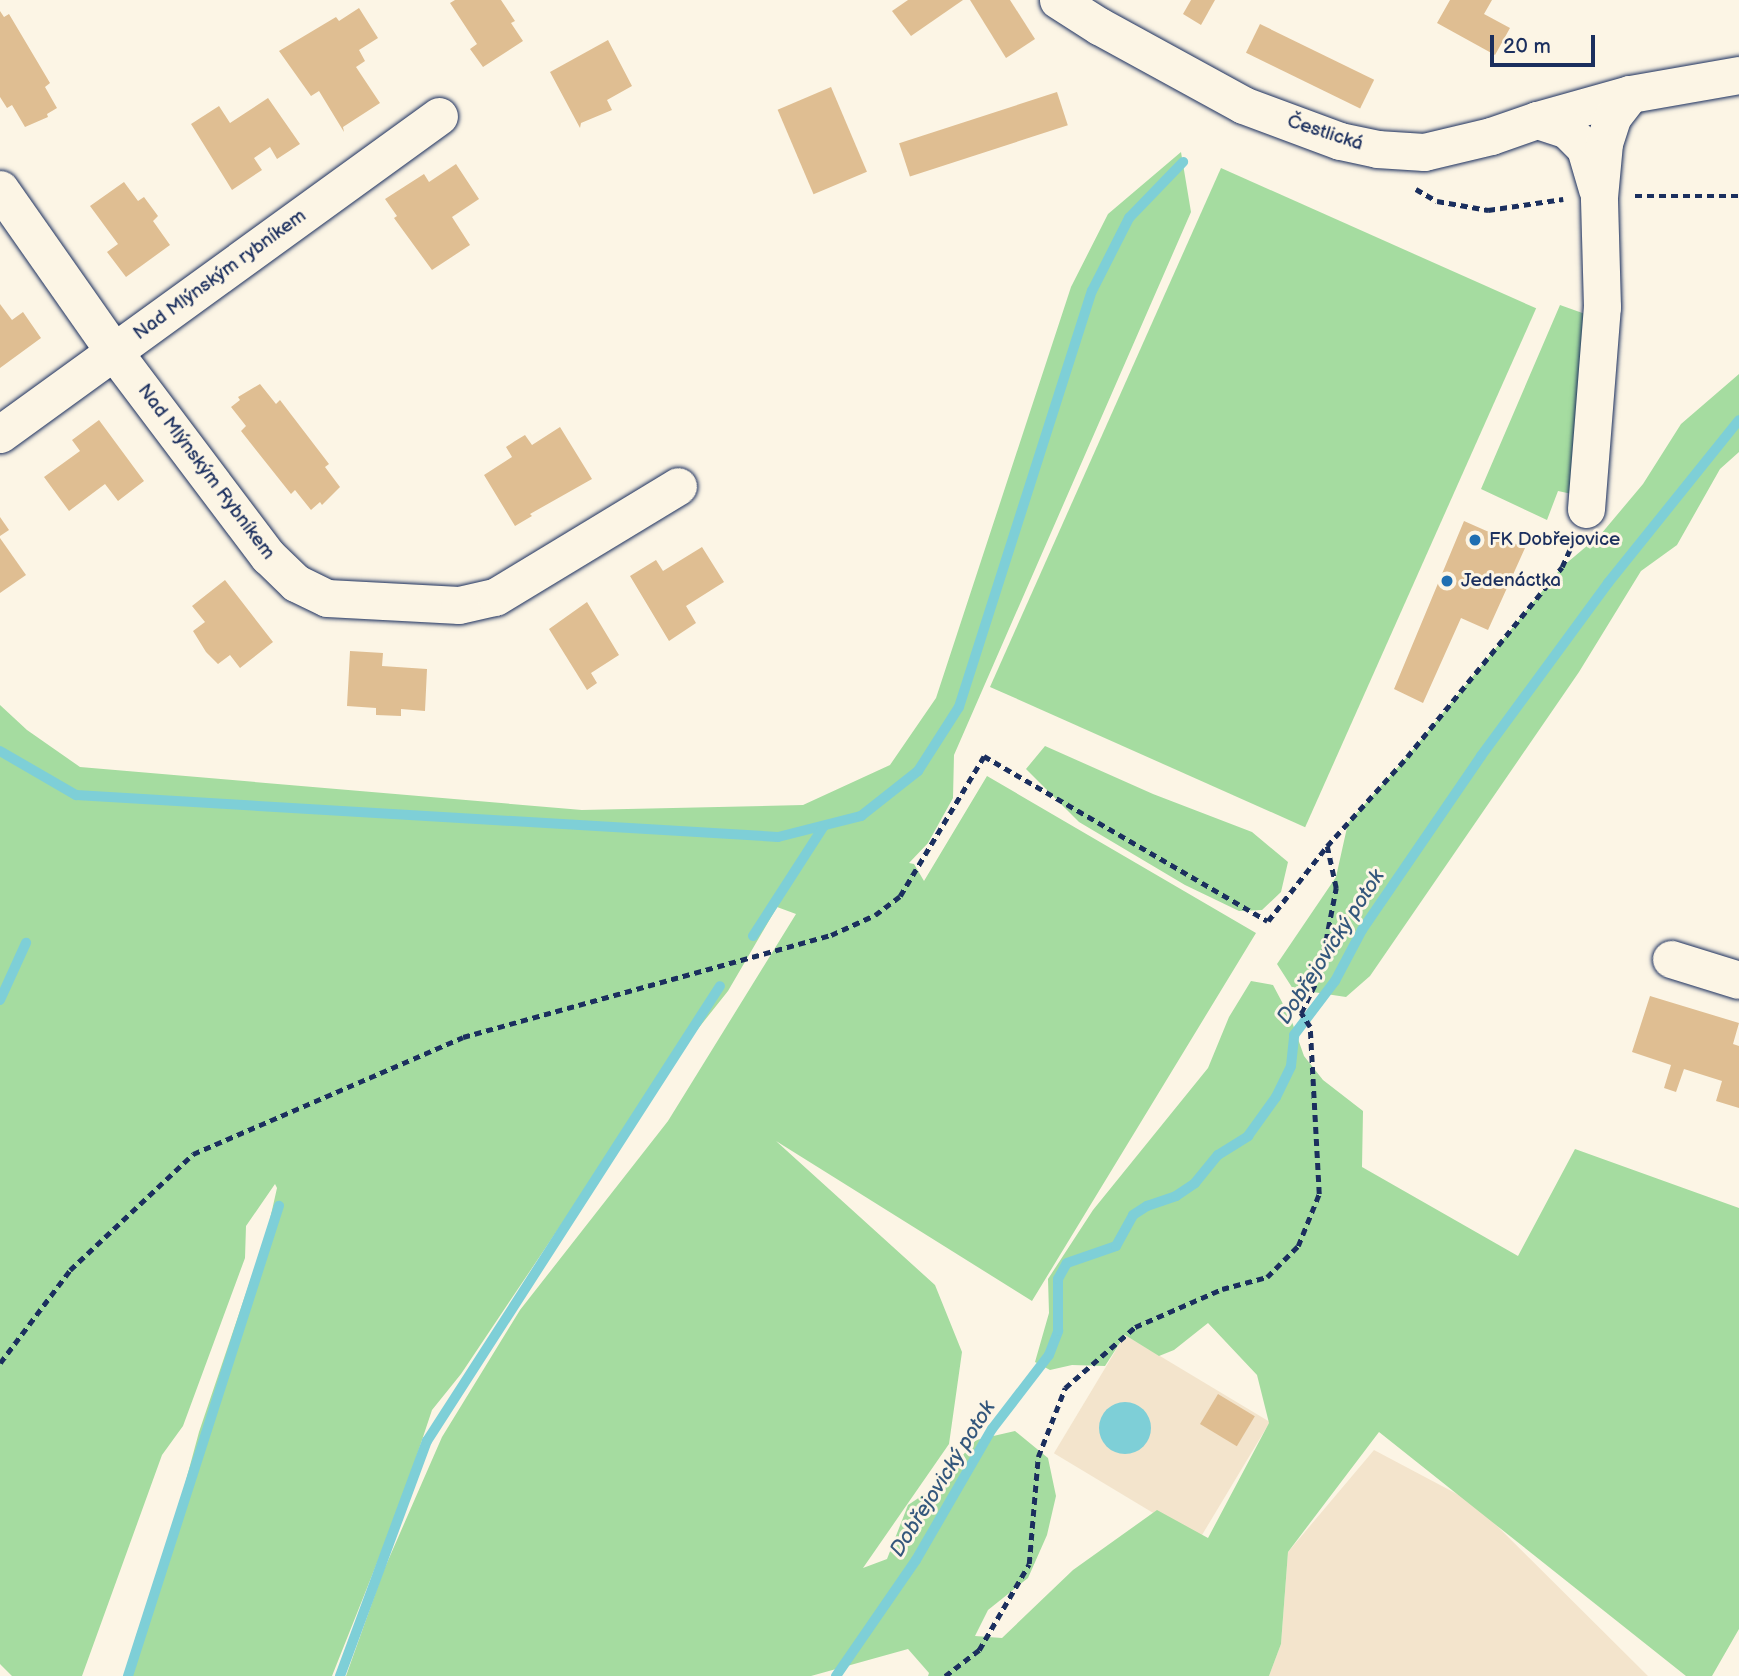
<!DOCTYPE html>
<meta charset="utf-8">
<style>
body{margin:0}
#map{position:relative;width:1739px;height:1676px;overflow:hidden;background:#fcf5e5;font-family:"Balsamiq Sans",sans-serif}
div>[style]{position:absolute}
.built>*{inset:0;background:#f3e4cc;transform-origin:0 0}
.green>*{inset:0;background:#a5dca0;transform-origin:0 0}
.water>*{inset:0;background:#7ecfd7}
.round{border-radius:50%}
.stream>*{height:10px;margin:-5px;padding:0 5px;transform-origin:5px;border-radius:5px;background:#7ecfd7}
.building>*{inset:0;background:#dfbe92;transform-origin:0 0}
.path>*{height:4.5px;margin-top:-2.25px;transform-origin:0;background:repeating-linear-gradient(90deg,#1b2f5e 0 7px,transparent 0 12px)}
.roads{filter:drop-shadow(0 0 2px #1b2f5e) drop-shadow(0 0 2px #1b2f5e)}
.minor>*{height:37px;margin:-18.5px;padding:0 18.5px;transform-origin:18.5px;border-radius:18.5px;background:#fcf5e5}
.dots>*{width:19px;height:19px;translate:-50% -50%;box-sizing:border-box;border:4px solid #fcf5e5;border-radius:50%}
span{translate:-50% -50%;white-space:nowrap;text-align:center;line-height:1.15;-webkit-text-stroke:6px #fcf5e5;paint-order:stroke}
.street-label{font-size:19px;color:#1b2f5e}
.poi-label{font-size:19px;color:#1b2f5e}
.left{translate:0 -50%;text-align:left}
.water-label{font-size:21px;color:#34577c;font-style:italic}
.scale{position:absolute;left:1490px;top:35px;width:105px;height:32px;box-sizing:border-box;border:4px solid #1b2f5e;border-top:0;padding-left:9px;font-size:21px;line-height:24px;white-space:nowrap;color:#1b2f5e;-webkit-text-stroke:5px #fcf5e5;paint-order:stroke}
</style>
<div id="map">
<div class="built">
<i style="left:1125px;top:1335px;width:169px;height:138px;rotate:31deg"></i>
<i style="clip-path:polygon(1374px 1450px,1474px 1503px,1648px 1676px,1269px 1676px,1281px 1644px,1288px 1552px)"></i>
</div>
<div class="green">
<i style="clip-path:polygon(1181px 152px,1191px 212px,954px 755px,953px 798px,928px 843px,909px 863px,914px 864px,924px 881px,987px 776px,1256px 933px,1032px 1301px,776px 1141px,935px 1285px,962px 1352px,949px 1444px,863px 1568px,887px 1559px,908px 1505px,935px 1487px,976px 1440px,1015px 1431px,1048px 1458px,1056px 1496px,1047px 1535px,1028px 1578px,988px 1610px,975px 1636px,1002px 1638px,1073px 1570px,1157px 1510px,1208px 1538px,1269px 1423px,1257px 1375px,1208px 1323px,1174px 1350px,1159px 1356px,1125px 1335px,1105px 1366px,1072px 1365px,1050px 1370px,1035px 1362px,1049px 1313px,1048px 1279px,1093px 1210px,1208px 1068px,1229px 1017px,1251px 981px,1273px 985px,1291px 1019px,1304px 1056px,1323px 1080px,1363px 1111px,1362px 1167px,1518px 1256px,1575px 1149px,1739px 1208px,1739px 1629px,1712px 1676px,1686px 1676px,1379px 1432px,1288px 1552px,1281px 1644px,1269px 1676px,928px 1676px,929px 1673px,908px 1649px,811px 1676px,346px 1676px,383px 1572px,442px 1437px,520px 1310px,668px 1121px,796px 914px,777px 907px,728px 991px,662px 1074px,461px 1374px,432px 1410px,402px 1500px,332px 1676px,128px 1676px,136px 1636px,167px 1551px,199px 1432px,268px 1228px,277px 1188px,275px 1184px,246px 1226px,245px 1258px,183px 1426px,162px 1455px,82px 1676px,12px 1676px,0 1664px,0 705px,27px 730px,80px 767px,582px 810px,803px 805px,890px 765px,936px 698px,1071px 287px,1108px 214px)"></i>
<i style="left:1221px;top:168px;width:345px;height:568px;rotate:24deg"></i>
<i style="clip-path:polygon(1560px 305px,1588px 315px,1572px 494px,1558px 491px,1547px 520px,1481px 489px)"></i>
<i style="clip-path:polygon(1739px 374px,1739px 452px,1720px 469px,1677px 545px,1641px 571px,1579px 672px,1370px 976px,1346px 997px,1293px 989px,1277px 964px,1336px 877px,1348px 823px,1407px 757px,1562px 567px,1601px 534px,1643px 484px,1681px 424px)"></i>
<i style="clip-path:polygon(1045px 746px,1153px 794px,1252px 832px,1288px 862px,1281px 892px,1262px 910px,1239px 911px,1185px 885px,1079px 822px,1026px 769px)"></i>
</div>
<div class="water">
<i class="round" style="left:1099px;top:1402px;width:52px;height:52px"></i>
</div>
<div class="stream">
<i style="left:0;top:751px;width:88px;rotate:30.1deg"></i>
<i style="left:76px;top:795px;width:703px;rotate:3.42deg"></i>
<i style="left:778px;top:837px;width:86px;rotate:-14.2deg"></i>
<i style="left:861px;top:816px;width:73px;rotate:-38.3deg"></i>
<i style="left:918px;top:771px;width:76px;rotate:-57.4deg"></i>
<i style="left:959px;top:707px;width:437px;rotate:-72.3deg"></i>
<i style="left:1092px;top:291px;width:82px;rotate:-63.1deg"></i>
<i style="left:1129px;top:218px;width:78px;rotate:-46deg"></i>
<i style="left:753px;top:936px;width:131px;rotate:-57.2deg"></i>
<i style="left:0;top:1000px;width:63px;rotate:-65.5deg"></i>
<i style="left:128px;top:1676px;width:494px;rotate:-72.2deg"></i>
<i style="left:340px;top:1676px;width:251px;rotate:-69.7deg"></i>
<i style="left:427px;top:1441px;width:541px;rotate:-57.22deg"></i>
<i style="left:836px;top:1676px;width:141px;rotate:-55.4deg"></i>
<i style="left:916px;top:1560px;width:151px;rotate:-59.9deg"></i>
<i style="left:992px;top:1429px;width:93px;rotate:-52.4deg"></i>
<i style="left:1049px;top:1355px;width:26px;rotate:-69deg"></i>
<i style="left:1058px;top:1331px;width:52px;rotate:-90deg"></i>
<i style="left:1058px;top:1279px;width:18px;rotate:-61deg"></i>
<i style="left:1067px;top:1263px;width:52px;rotate:-19.1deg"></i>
<i style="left:1116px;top:1246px;width:35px;rotate:-61deg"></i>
<i style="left:1133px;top:1215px;width:17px;rotate:-33deg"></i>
<i style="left:1147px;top:1206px;width:31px;rotate:-19deg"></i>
<i style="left:1176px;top:1196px;width:23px;rotate:-34deg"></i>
<i style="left:1195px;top:1183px;width:36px;rotate:-51deg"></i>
<i style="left:1218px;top:1155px;width:36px;rotate:-32deg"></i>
<i style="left:1248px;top:1136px;width:48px;rotate:-54.3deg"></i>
<i style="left:1276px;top:1097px;width:34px;rotate:-64deg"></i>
<i style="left:1291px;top:1066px;width:31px;rotate:-84deg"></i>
<i style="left:1294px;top:1035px;width:68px;rotate:-52.8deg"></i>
<i style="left:1335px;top:981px;width:58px;rotate:-62.1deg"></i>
<i style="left:1362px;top:930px;width:211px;rotate:-55.6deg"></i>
<i style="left:1481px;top:756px;width:215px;rotate:-53.7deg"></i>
<i style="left:1608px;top:583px;width:209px;rotate:-51.2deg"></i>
</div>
<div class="building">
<i style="clip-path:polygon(455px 0,501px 0,515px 21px,511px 23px,523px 41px,483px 67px,470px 49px,477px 44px,450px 3px)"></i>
<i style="clip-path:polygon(908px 0,963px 0,911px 36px,892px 11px)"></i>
<i style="clip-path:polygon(970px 0,1010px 0,1035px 39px,1006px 58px)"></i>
<i style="clip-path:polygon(1191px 0,1215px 0,1201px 25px,1183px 14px)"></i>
<i style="clip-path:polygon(1450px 0,1492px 0,1484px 14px,1510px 28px,1495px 55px,1437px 23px)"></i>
<i style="clip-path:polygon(359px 8px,378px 38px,359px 50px,365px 61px,356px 67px,380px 103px,343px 127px,344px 132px,319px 91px,311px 96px,279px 51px,336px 17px,339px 21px)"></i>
<i style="clip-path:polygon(0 11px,4px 17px,9px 14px,50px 83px,45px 87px,57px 108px,47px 114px,48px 117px,25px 127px,12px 105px,7px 108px,0 97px)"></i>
<i style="left:1260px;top:24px;width:127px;height:32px;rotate:26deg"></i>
<i style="clip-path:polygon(608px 40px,632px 86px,607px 100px,612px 110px,581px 123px,580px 128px,550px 72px)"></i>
<i style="left:831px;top:87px;width:92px;height:58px;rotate:67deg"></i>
<i style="left:1057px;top:92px;width:35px;height:166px;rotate:72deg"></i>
<i style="clip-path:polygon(268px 98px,300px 144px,277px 159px,270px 147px,254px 158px,262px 170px,232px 190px,191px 124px,219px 106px,230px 123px)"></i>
<i style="clip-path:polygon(456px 164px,479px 199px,452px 217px,470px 245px,432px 270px,394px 218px,397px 216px,385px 199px,424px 174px,429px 182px)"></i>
<i style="clip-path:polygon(124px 182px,138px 201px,144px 197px,158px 216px,153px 221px,170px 245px,126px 277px,107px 252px,118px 244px,90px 206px)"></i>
<i style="clip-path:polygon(0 304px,12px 320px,23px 312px,41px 338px,0 368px)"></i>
<i style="clip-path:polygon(260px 384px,276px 404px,280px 400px,329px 464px,325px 467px,340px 487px,322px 505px,320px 502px,311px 510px,295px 490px,291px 494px,241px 431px,246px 426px,231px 407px,240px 400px,238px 397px)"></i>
<i style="clip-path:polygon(99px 420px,144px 481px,118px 501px,105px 484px,69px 511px,44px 477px,80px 451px,72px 440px)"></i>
<i style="clip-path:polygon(560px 427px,592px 479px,530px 514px,532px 516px,515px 526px,484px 475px,512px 457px,506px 447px,515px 441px,525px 435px,532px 445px)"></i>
<i style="clip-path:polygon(0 517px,9px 530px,0 536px)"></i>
<i style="clip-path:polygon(1464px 521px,1525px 548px,1488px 630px,1461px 618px,1423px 703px,1394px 689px)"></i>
<i style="clip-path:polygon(0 538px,26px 575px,0 593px)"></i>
<i style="clip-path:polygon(702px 547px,724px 582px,686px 606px,696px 623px,669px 641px,630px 576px,656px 560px,663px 571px)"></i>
<i style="clip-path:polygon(225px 580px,273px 642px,240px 668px,230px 655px,218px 664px,206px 652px,193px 631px,205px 622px,192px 606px)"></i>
<i style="clip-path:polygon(587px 602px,619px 655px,591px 673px,597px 683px,587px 690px,549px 629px)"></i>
<i style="clip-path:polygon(350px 651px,383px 653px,382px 666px,427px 669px,425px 711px,401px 709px,401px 716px,376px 715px,376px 708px,347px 706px)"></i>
<i style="clip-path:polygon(1650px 996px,1739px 1023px,1733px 1044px,1739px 1046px,1739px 1108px,1716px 1101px,1722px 1081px,1684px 1069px,1676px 1092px,1664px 1088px,1671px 1065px,1632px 1052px)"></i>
<i style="left:1218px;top:1394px;width:43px;height:35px;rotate:31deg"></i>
</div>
<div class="path">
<i style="left:1416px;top:189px;width:24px;rotate:30deg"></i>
<i style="left:1437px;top:201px;width:52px;rotate:10deg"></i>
<i style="left:1488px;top:210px;width:76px;rotate:-8.3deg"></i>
<i style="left:1635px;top:196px;width:104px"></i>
<i style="left:0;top:1363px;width:116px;rotate:-53deg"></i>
<i style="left:70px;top:1270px;width:169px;rotate:-43.3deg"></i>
<i style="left:193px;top:1154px;width:294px;rotate:-23.4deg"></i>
<i style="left:463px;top:1037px;width:382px;rotate:-15.5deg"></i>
<i style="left:831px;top:935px;width:48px;rotate:-24.4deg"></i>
<i style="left:875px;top:915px;width:31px;rotate:-37deg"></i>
<i style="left:900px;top:896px;width:163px;rotate:-59deg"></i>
<i style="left:984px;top:756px;width:328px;rotate:30.2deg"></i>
<i style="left:1268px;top:921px;width:95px;rotate:-51.8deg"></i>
<i style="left:945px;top:1676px;width:43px;rotate:-37.4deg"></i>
<i style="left:979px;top:1650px;width:99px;rotate:-59.8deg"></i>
<i style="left:1029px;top:1564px;width:107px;rotate:-85.2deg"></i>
<i style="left:1038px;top:1457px;width:74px;rotate:-68.6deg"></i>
<i style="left:1065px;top:1388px;width:93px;rotate:-41.1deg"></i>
<i style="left:1135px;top:1327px;width:95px;rotate:-23.6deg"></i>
<i style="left:1222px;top:1289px;width:47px;rotate:-14.9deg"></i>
<i style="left:1267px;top:1277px;width:44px;rotate:-45deg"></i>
<i style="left:1298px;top:1246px;width:56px;rotate:-68deg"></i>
<i style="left:1319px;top:1194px;width:167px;rotate:-93.1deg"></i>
<i style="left:1310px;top:1027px;width:17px;rotate:-123deg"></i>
<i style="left:1301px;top:1013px;width:41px;rotate:-64.1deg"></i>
<i style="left:1319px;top:976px;width:90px;rotate:-79.1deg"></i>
<i style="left:1336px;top:888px;width:43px;rotate:-102.1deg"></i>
<i style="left:1327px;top:846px;width:120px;rotate:-48deg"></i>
<i style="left:1407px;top:757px;width:245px;rotate:-50.8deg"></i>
<i style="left:1562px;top:567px;width:27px;rotate:-66deg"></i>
</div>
<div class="roads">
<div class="minor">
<i style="left:1058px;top:0;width:49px;rotate:32.4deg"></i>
<i style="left:1099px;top:26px;width:164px;rotate:28.7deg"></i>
<i style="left:1243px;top:105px;width:103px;rotate:20.4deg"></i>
<i style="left:1340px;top:141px;width:38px;rotate:12deg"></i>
<i style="left:1377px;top:149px;width:47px;rotate:3.7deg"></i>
<i style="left:1424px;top:152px;width:69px;rotate:-13.4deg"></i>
<i style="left:1491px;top:136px;width:49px;rotate:-19.2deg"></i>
<i style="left:1537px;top:120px;width:97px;rotate:-15.6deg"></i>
<i style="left:1630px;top:94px;width:111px;rotate:-9.9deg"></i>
<i style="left:1537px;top:120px;width:32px;rotate:18deg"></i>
<i style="left:1567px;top:130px;width:25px;rotate:45deg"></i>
<i style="left:1585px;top:148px;width:43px;rotate:73.7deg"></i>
<i style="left:0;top:189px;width:199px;rotate:55deg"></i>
<i style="left:114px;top:352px;width:256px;rotate:53deg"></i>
<i style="left:268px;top:556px;width:39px;rotate:44deg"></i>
<i style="left:296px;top:583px;width:34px;rotate:26deg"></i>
<i style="left:327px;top:598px;width:132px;rotate:3deg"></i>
<i style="left:459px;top:605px;width:37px;rotate:-13deg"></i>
<i style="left:495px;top:597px;width:214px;rotate:-31.2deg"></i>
<i style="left:0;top:434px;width:542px;rotate:-35.92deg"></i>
<i style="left:1586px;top:509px;width:203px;rotate:-85.5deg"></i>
<i style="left:1602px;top:307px;width:110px;rotate:-91.6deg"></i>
<i style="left:1599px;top:197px;width:54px;rotate:-84.7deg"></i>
<i style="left:1604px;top:143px;width:28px;rotate:-72deg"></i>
<i style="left:1613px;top:116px;width:28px;rotate:-52deg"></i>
<i style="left:1671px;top:959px;width:71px;rotate:17.2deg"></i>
</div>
</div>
<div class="dots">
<i style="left:1475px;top:540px;background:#1f6fb2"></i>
<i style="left:1447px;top:581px;background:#1f6fb2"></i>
</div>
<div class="street-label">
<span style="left:1325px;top:133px;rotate:18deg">Čestlická</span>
<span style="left:220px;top:275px;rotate:-36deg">Nad Mlýnským rybníkem</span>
<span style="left:206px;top:472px;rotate:53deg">Nad Mlýnským Rybníkem</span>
</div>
<div class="poi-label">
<span class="left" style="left:1489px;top:540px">FK Dobřejovice</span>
<span class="left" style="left:1461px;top:581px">Jedenáctka</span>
</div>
<div class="water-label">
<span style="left:1331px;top:947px;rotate:-57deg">Dobřejovický potok</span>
<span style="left:943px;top:1479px;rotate:-58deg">Dobřejovický potok</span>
</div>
<div class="scale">20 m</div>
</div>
